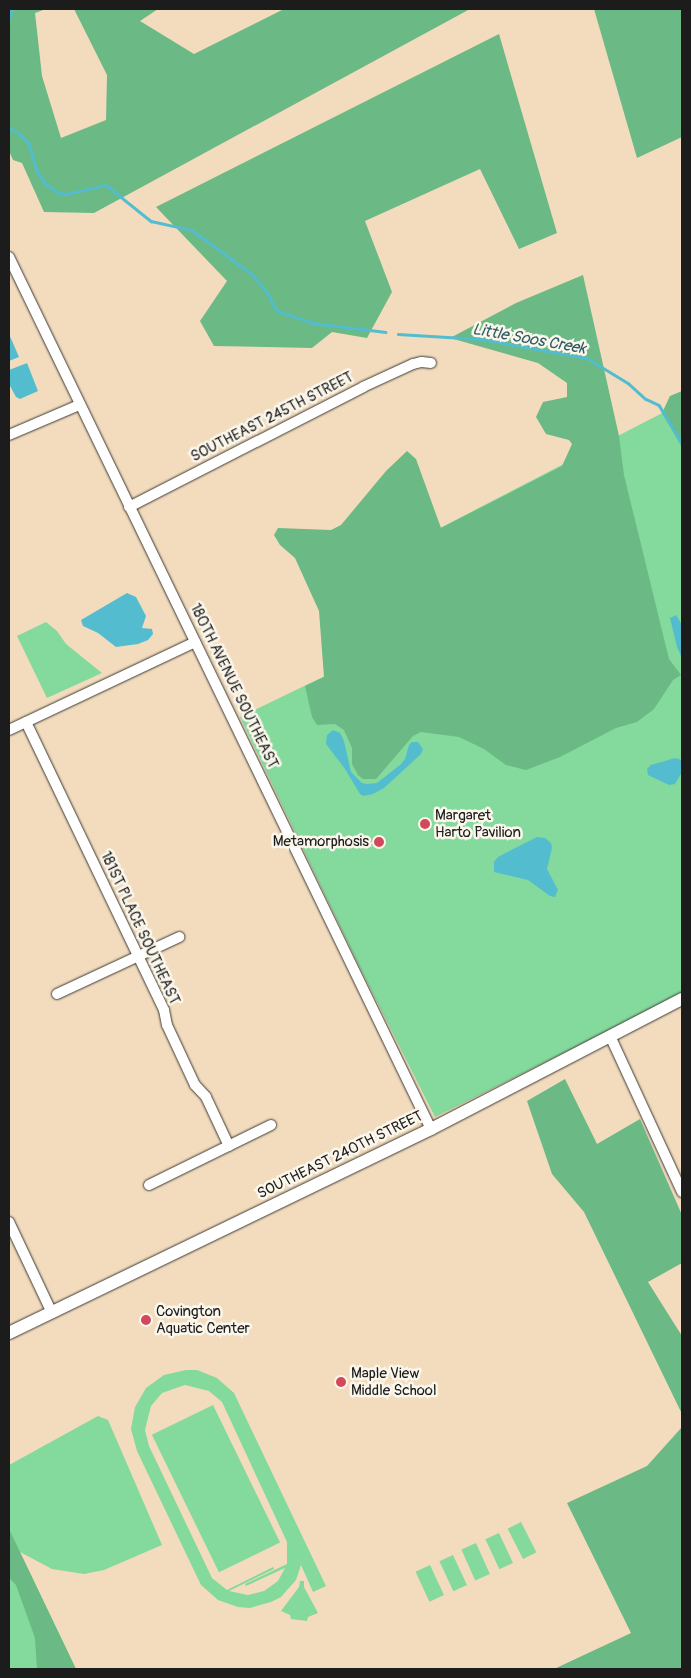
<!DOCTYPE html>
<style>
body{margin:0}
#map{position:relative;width:691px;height:1678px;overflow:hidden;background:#f3dcbe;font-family:Pangolin,sans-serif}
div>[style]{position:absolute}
.green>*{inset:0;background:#84d99c;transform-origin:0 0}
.forest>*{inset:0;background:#6bb984}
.water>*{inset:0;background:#53bdcf}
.stream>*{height:2.5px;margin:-1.25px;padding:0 1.25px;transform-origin:1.25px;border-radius:1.25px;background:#53bdcf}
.roads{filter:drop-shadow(0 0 1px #3c3934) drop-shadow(0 0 1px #3c3934)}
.minor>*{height:10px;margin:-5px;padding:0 5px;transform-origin:5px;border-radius:5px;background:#fff}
.major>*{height:12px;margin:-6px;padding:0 6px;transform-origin:6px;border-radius:6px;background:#fff}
.dots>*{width:14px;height:14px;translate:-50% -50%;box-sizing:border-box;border:2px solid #fbf7ec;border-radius:50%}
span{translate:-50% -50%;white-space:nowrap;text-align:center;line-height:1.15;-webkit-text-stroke:5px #fbf7ec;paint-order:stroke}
.street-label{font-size:15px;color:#1c1c1c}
.poi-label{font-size:15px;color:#1c1c1c}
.left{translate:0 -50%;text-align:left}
.right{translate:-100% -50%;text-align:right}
.water-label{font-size:16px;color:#325c64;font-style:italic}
.frame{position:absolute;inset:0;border:10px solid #1c1c1c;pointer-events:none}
</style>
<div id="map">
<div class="green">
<i style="clip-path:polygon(668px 410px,682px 440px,682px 994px,435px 1117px,359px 966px,240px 717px,360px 659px,324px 588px)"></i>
<i style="clip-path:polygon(46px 622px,57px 631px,66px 644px,102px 673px,47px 698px,17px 636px)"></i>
<i style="clip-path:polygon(evenodd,186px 1370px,197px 1370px,217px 1378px,234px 1393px,326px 1586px,313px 1592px,301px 1565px,296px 1580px,281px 1597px,271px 1602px,250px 1608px,238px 1607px,218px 1600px,201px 1585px,137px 1451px,131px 1429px,135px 1407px,146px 1388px,164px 1375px,186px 1370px,185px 1385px,209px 1391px,222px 1402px,287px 1542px,287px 1564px,245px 1584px,246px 1586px,285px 1568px,278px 1581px,264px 1591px,248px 1595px,229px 1591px,274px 1569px,273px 1567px,227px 1590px,212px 1578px,149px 1446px,145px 1430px,151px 1406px,162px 1393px,185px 1385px)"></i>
<i style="left:213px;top:1405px;width:153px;height:68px;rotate:64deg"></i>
<i style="clip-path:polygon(98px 1416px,108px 1420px,162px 1545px,104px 1570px,84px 1574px,52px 1569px,20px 1552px,76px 1669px,9px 1669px,9px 1465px)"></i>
<i style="left:521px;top:1522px;width:34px;height:15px;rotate:63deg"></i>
<i style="left:499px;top:1533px;width:33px;height:15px;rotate:65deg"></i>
<i style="left:476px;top:1543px;width:34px;height:16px;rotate:66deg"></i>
<i style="left:453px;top:1555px;width:33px;height:15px;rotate:65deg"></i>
<i style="left:430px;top:1565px;width:33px;height:16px;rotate:65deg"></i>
<i style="clip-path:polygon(300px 1581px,304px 1581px,304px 1587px,318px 1613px,308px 1617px,307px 1621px,291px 1619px,290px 1615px,281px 1611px,299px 1587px)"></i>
</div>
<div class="forest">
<i style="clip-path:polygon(9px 9px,46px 9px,35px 13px,42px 76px,61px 138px,106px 120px,107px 75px,74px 9px,158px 9px,140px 21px,194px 54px,284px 9px,470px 9px,94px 213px,44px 212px,22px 163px,13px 160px,9px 151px)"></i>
<i style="clip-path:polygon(594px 9px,682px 9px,682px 137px,637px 158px)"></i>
<i style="clip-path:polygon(499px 34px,557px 233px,519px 249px,480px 169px,365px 221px,392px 292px,367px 338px,332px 332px,312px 348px,214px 346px,200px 321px,227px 281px,156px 207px)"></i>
<i style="clip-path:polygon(583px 275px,619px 436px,624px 475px,669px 659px,681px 675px,673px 680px,654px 709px,637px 722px,616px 728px,560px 757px,526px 770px,506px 765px,484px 749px,459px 737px,421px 732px,413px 736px,376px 779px,363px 779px,358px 775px,352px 764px,352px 748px,344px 730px,335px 724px,317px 725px,312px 717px,305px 686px,324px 677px,319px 611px,295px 558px,280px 545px,274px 535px,278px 528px,331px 530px,341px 525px,386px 471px,407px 451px,416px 459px,441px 528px,562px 466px,572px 444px,569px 440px,546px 434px,536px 417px,543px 402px,567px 397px,567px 383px,538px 363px,450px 338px,516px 303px)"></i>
<i style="clip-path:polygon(682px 391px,682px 447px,662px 413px,670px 396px)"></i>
<i style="clip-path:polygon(565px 1079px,597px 1144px,640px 1119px,682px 1215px,682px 1263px,648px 1282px,682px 1336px,682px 1414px,584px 1212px,552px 1174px,527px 1101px)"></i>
<i style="clip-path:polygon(682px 1427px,682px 1669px,554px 1669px,631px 1633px,567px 1503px,647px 1466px)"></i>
<i style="clip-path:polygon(9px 1529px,76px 1669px,37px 1669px,35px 1638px,16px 1585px,9px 1578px)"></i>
</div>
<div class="water">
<i style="clip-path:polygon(9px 334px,19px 357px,9px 361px)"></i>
<i style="clip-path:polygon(27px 363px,38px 391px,20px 399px,16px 397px,9px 384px,9px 370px)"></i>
<i style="clip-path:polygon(127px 593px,136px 597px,146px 616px,142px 628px,152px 629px,153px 634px,148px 640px,138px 644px,116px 647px,98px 633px,83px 626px,81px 620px)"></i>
<i style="clip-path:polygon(676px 615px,682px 625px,682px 658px,677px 647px,670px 618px)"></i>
<i style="clip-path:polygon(333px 730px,340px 733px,344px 741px,351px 772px,362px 783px,367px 784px,377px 783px,400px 765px,405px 759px,409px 745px,412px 742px,418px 742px,423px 749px,421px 754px,384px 788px,373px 794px,363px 796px,360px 794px,345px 769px,326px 744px,327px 735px)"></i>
<i style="clip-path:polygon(675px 758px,682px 760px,682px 772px,675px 784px,669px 785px,648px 775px,647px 769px,651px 765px)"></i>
<i style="clip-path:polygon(537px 837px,545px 838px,551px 843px,552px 848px,547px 869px,558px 890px,555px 897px,550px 896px,528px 880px,494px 872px,494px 862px,498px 857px)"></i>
</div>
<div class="stream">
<i style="left:9px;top:18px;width:9px;rotate:-72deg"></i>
<i style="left:9px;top:128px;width:13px;rotate:29deg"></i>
<i style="left:20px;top:134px;width:13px;rotate:45deg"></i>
<i style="left:29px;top:143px;width:29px;rotate:74deg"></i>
<i style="left:37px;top:171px;width:14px;rotate:56deg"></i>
<i style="left:45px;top:183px;width:17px;rotate:36deg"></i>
<i style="left:59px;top:193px;width:6px;rotate:9deg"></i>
<i style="left:65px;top:194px;width:42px;rotate:-12.4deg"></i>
<i style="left:106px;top:185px;width:58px;rotate:38.7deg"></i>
<i style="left:151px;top:221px;width:42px;rotate:12.4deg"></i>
<i style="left:192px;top:230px;width:74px;rotate:36.3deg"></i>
<i style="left:252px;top:274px;width:23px;rotate:50deg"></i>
<i style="left:267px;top:292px;width:21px;rotate:62deg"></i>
<i style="left:277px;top:311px;width:38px;rotate:18deg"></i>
<i style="left:313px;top:323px;width:73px;rotate:7.1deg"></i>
<i style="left:398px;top:334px;width:82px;rotate:3.5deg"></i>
<i style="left:480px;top:339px;width:109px;rotate:10.1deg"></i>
<i style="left:587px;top:358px;width:48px;rotate:31.4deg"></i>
<i style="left:628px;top:383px;width:24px;rotate:42deg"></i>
<i style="left:646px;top:399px;width:14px;rotate:25deg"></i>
<i style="left:659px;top:405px;width:44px;rotate:58.8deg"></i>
</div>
<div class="roads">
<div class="minor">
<i style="left:9px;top:257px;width:969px;rotate:64.18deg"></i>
<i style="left:9px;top:435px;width:76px;rotate:-23.2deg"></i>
<i style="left:129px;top:507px;width:263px;rotate:-27.1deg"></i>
<i style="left:363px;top:387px;width:55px;rotate:-24.7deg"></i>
<i style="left:413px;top:364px;width:9px;rotate:-13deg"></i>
<i style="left:422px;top:362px;width:9px;rotate:6deg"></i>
<i style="left:26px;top:722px;width:319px;rotate:64.4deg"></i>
<i style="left:164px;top:1010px;width:15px;rotate:79deg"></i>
<i style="left:167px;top:1025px;width:66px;rotate:65deg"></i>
<i style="left:195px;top:1085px;width:16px;rotate:47deg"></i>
<i style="left:206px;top:1097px;width:54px;rotate:64.9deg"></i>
<i style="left:9px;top:730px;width:206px;rotate:-25.3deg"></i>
<i style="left:57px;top:994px;width:135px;rotate:-25deg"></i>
<i style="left:610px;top:1036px;width:172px;rotate:65.2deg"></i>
<i style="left:149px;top:1185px;width:136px;rotate:-26.2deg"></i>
<i style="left:9px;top:1222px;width:101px;rotate:64.7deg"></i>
</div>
<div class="major">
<i style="left:9px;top:1333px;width:469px;rotate:-25.8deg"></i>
<i style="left:431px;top:1129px;width:283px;rotate:-27.4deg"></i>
</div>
</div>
<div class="dots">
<i style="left:425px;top:824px;background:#d1495b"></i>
<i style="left:379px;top:842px;background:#d1495b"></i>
<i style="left:146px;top:1320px;background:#d1495b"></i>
<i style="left:341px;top:1382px;background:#d1495b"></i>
</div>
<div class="street-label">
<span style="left:272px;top:417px;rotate:-27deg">SOUTHEAST 245TH STREET</span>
<span style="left:234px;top:686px;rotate:64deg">180TH AVENUE SOUTHEAST</span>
<span style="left:140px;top:928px;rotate:65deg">181ST PLACE SOUTHEAST</span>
<span style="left:340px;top:1155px;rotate:-26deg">SOUTHEAST 240TH STREET</span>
</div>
<div class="poi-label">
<span class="left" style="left:435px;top:824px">Margaret<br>Harto Pavilion</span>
<span class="right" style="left:369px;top:842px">Metamorphosis</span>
<span class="left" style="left:156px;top:1320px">Covington<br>Aquatic Center</span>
<span class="left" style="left:351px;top:1382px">Maple View<br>Middle School</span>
</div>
<div class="water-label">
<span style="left:529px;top:339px;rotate:10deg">Little Soos Creek</span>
</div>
<div class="frame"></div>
</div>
